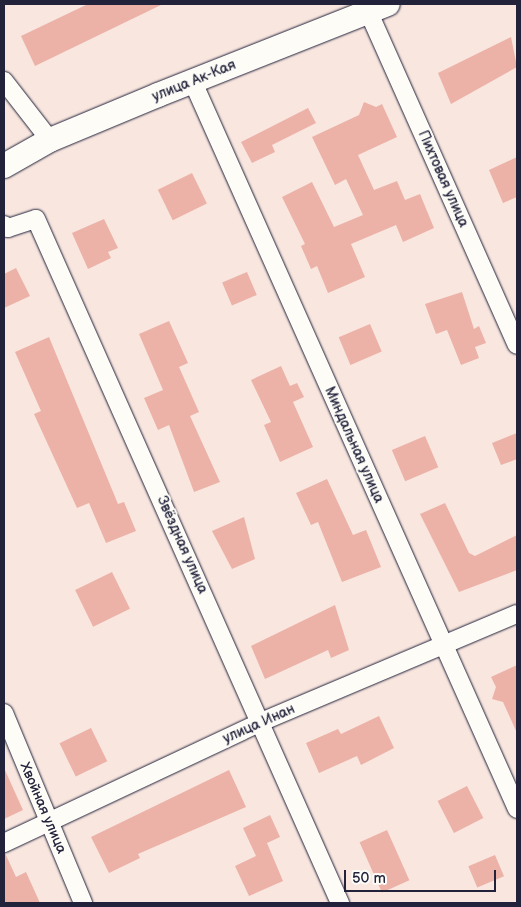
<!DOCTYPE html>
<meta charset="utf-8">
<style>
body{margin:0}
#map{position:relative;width:521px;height:907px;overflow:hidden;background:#f8e6df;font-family:"Balsamiq Sans",sans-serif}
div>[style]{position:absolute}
.building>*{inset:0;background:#ecb2a7;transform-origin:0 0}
.roads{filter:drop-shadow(0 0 1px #22223b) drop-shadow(0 0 1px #22223b)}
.street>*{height:18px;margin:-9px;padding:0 9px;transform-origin:9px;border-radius:9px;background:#fdfcf7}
.secondary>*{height:24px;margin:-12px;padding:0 12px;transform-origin:12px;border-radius:12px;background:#fdfcf7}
span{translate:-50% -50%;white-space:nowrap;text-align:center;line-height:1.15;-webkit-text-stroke:4px #fdfcf7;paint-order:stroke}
.street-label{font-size:14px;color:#22223b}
.frame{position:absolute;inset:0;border:5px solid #22223b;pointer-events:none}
.scale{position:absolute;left:344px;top:870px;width:152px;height:22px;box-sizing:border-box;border:2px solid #22223b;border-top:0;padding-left:6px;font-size:15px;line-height:18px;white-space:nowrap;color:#22223b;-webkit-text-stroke:4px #fdfcf7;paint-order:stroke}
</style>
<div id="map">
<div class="building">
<i style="clip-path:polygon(88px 4px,163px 4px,35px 66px,21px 36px)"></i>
<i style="clip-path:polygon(511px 37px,517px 67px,451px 104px,438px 73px)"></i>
<i style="clip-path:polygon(364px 102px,376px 107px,382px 104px,397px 137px,358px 155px,374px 190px,397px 181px,405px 200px,420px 194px,434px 228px,403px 242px,396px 225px,351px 244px,365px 277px,328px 293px,317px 266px,311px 269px,301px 246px,305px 244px,282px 197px,312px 182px,334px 227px,363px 215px,346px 179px,335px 185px,312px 137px,359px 115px)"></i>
<i style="clip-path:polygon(308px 108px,316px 123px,272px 145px,275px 152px,252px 163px,241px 142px)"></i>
<i style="clip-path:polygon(517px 157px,517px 197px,503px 203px,489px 170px)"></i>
<i style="left:192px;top:173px;width:34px;height:38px;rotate:64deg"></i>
<i style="clip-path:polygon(104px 219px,118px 248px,108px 252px,111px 258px,88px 269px,72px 233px)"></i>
<i style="clip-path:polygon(16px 268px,30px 296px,4px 308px,4px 274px)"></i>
<i style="left:247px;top:272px;width:25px;height:27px;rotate:67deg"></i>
<i style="clip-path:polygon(462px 292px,474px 329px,479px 326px,486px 343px,475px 347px,479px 358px,461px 365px,447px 330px,436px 334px,425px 304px)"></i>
<i style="clip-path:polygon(169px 321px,188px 363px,179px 367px,199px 412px,190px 416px,220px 482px,194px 492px,169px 425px,158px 430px,144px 398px,163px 390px,139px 334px)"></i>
<i style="left:370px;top:324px;width:30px;height:34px;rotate:67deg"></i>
<i style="clip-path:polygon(49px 337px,118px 504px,124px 502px,136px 531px,106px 543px,89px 503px,77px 508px,34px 414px,41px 411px,15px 352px)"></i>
<i style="clip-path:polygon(281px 366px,290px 386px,297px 383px,304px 397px,293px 402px,313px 447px,280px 462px,264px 425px,271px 422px,251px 380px)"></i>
<i style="clip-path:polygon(517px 433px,517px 459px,501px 465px,492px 443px)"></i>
<i style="left:425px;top:436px;width:34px;height:36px;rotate:67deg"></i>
<i style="clip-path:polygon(327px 479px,353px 535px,366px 530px,381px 567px,342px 582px,318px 522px,311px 525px,296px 493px)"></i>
<i style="clip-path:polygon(445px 503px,469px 553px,475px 556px,517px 535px,517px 570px,459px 592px,420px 514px)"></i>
<i style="clip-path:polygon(244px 517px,255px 559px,232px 569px,212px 531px)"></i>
<i style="left:112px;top:572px;width:41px;height:41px;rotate:64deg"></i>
<i style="clip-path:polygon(335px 605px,349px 650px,331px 658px,328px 650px,265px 679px,251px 646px)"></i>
<i style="clip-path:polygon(517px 665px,517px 733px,503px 702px,492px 699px,496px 687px,491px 677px)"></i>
<i style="clip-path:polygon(379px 716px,394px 748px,361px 765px,357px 756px,319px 773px,306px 743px,338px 729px,341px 734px)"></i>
<i style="left:91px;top:728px;width:37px;height:35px;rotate:64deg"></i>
<i style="clip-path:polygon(4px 768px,23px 810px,4px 819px)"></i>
<i style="clip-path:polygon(229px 770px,246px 807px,138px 854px,140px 858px,109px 873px,91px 837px)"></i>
<i style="left:467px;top:786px;width:36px;height:33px;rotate:63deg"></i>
<i style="clip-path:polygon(270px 815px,280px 837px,267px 843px,283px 881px,249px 896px,235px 866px,256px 856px,243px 828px)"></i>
<i style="left:387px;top:830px;width:55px;height:30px;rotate:66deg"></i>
<i style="clip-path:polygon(5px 853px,16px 877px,26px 872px,40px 903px,4px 903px)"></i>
<i style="left:495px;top:855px;width:23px;height:29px;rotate:67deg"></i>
</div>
<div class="roads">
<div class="street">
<i style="left:369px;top:13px;width:363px;rotate:66deg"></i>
<i style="left:192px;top:80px;width:798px;rotate:65.97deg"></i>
<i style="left:4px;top:81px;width:75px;rotate:52.1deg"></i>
<i style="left:4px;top:225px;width:5px;rotate:37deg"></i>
<i style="left:8px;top:228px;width:29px;rotate:-18deg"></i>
<i style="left:36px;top:219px;width:749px;rotate:66.04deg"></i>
<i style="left:4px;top:713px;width:206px;rotate:67.4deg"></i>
<i style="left:4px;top:843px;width:284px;rotate:-25.2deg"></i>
<i style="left:261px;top:722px;width:278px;rotate:-22.9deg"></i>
</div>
<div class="secondary">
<i style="left:4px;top:166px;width:53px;rotate:-29.5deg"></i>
<i style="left:50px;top:140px;width:117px;rotate:-22.6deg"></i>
<i style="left:158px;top:95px;width:247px;rotate:-21.6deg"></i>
</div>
</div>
<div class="street-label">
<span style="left:194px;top:81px;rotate:-22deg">улица Ак-Кая</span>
<span style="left:443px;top:179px;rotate:66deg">Пихтовая улица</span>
<span style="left:354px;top:445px;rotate:66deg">Миндальная улица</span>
<span style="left:182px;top:545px;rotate:66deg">Звёздная улица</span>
<span style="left:259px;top:724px;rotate:-24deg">улица Инан</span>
<span style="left:43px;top:808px;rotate:67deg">Хвойная улица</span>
</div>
<div class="frame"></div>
<div class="scale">50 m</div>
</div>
